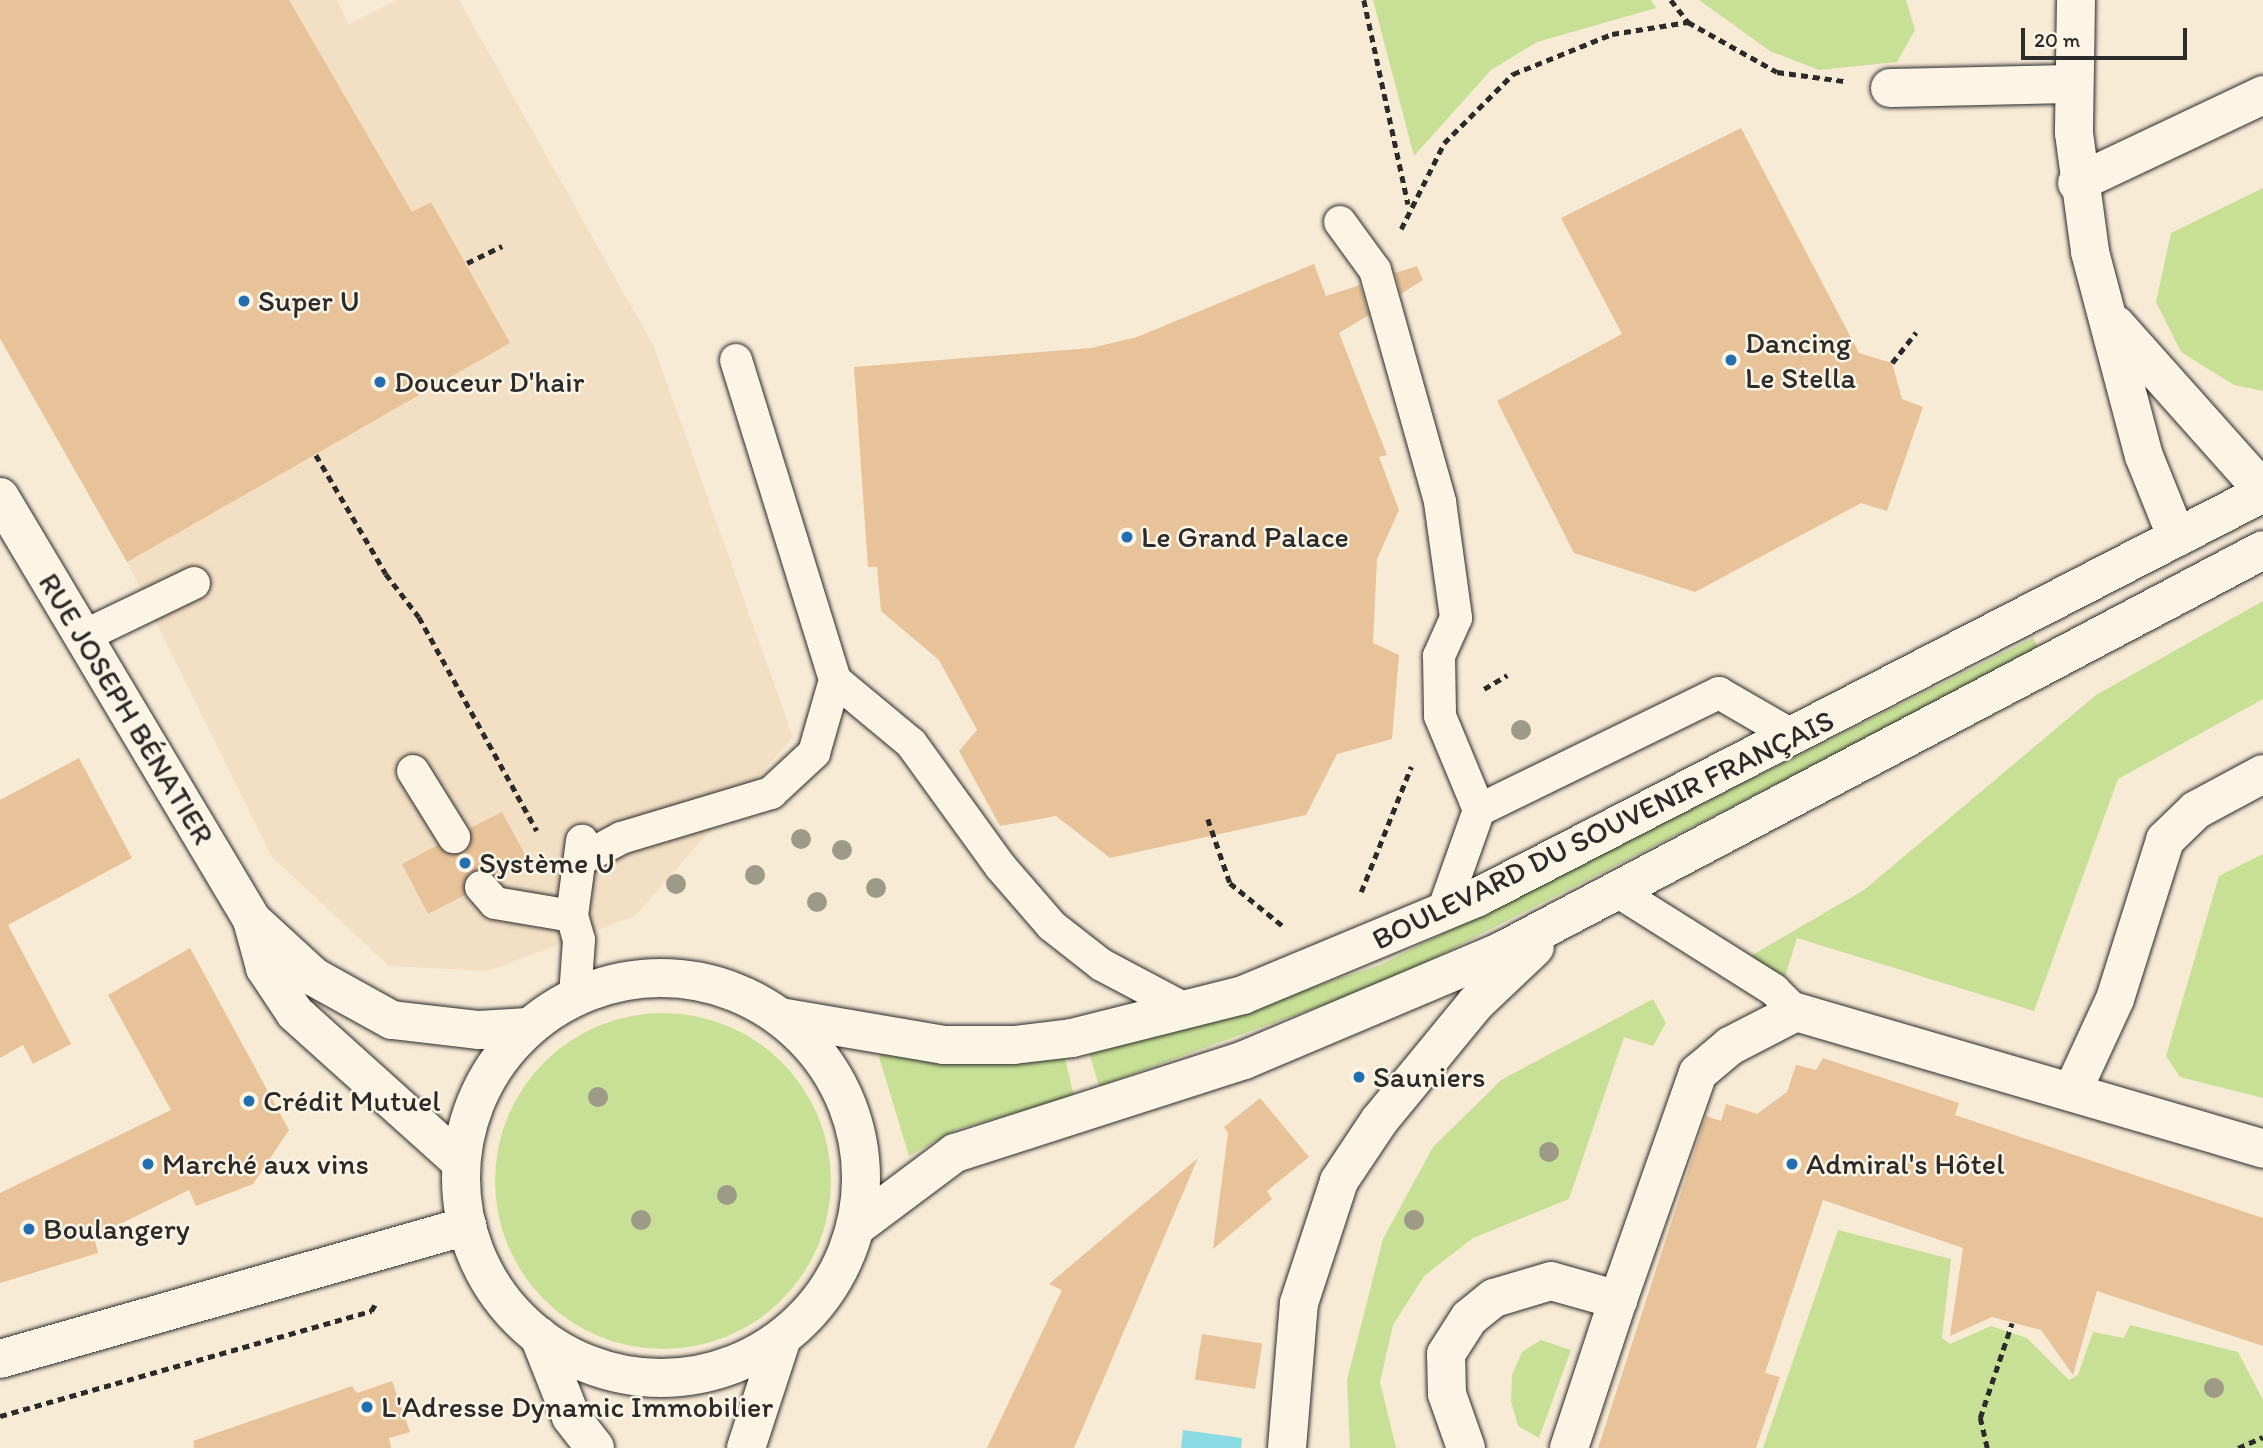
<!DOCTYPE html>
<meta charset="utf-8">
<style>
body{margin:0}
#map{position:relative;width:2263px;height:1448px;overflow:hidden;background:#f8ebd6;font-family:Itim,sans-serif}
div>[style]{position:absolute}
.built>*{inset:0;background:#f3dfc4}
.green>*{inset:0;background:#c8e096}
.round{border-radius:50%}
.water>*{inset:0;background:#8adbe3}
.building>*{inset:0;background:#e8c299;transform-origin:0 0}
.path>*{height:4.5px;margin-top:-2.25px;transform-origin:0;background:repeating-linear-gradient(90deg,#2b2b2b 0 7px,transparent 0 12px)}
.roads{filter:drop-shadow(0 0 2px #2b2b2b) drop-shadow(0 0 2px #2b2b2b)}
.service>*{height:32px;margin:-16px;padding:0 16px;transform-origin:16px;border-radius:16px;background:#fcf5e5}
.minor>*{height:38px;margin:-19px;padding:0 19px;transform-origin:19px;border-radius:19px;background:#fcf5e5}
.tertiary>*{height:38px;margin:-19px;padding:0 19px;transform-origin:19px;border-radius:19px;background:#fcf5e5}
.secondary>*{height:38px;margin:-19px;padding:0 19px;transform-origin:19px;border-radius:19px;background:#fcf5e5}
.secondary>.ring{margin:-19px;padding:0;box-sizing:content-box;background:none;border:38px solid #fcf5e5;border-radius:50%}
.trees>*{width:20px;height:20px;margin:-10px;border-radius:50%;background:#9d9a87}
.dots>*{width:19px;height:19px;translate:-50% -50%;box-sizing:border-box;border:4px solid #fcf5e5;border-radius:50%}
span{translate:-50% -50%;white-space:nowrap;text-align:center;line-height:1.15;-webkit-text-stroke:5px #fcf5e5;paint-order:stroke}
.poi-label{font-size:30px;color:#2b2b2b}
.left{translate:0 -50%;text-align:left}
.street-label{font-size:30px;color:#2b2b2b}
.scale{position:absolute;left:2021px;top:28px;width:166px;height:32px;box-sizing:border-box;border:4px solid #2b2b2b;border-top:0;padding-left:9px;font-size:21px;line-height:24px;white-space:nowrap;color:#2b2b2b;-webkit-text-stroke:5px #fcf5e5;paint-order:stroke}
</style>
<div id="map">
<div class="built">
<i style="clip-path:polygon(0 0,337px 0,349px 24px,397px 0,459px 0,654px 347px,793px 737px,635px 916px,488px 971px,389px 966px,271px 856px,127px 562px,0 340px)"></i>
</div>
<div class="green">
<i style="clip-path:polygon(1373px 0,1651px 0,1656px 8px,1537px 42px,1491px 70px,1414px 156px)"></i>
<i style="clip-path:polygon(1699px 0,1906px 0,1915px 30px,1897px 62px,1819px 70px,1770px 51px)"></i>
<i style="clip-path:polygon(2263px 188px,2263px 391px,2234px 385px,2181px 352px,2156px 302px,2171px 233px)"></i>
<i style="clip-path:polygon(2263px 601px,2263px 699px,2118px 779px,2034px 1011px,1797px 938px,1785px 977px,1749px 957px,1864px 890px,2096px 695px)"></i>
<i style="clip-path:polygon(2033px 638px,2039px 650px,1387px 982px,1099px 1086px,1088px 1049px,1239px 1011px,1380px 965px)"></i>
<i style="clip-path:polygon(2263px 854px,2263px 1098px,2180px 1077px,2166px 1056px,2219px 876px)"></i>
<i style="clip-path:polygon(1653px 999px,1666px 1023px,1653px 1046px,1624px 1037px,1569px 1199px,1473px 1238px,1424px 1276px,1393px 1325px,1380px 1382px,1396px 1448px,1350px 1448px,1347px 1380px,1383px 1239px,1433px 1147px,1501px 1080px)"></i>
<i class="round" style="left:495px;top:1013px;width:336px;height:336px"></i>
<i style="clip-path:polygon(883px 1049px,1064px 1054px,1074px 1096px,958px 1129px,909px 1156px,879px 1057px)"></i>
<i style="clip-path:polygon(1838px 1230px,1951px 1259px,1942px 1338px,1950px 1344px,1991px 1326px,2027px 1338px,2069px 1380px,2078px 1375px,2093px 1332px,2124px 1338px,2130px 1325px,2238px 1352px,2263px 1400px,2263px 1448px,1763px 1448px)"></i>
<i style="clip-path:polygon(1541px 1340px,1571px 1350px,1539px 1438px,1518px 1426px,1511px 1401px,1512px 1375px,1522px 1352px)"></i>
</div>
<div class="water">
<i style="clip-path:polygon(1183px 1430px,1242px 1438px,1241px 1448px,1181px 1448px)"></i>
</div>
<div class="building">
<i style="clip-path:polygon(0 0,289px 0,412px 212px,431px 202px,510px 343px,127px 562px,0 338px)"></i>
<i style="clip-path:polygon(1741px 128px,1859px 353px,1892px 363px,1902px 399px,1923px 407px,1887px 511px,1861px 503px,1695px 592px,1574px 553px,1497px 401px,1622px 334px,1561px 218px)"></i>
<i style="clip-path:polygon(1314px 264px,1326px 296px,1360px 285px,1369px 315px,1339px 333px,1387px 455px,1379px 457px,1399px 510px,1377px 559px,1373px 643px,1399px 655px,1392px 739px,1337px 754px,1306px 815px,1160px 847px,1110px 858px,1056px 816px,1000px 826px,959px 751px,977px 730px,939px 660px,881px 611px,877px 567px,868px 567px,854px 367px,1091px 348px,1137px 337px)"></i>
<i style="clip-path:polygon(1417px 266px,1423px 280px,1401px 294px,1395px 273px)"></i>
<i style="clip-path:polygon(79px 758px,132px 858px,8px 925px,71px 1044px,33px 1064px,23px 1045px,0 1058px,0 800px)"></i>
<i style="clip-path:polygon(502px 812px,529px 862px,498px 878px,486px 869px,469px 873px,465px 895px,428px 914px,402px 864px,438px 845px,446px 853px,463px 853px,470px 845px,470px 828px)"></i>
<i style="clip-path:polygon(190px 948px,289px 1130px,253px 1184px,196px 1206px,189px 1190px,94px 1237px,98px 1253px,0 1283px,0 1193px,171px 1110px,108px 995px)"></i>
<i style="clip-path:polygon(1823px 1058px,1959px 1103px,1955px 1115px,2263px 1218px,2263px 1346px,2097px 1291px,2073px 1375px,2041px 1330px,1992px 1317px,1950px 1336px,1963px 1248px,1823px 1200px,1765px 1373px,1780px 1377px,1756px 1448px,1598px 1448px,1706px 1116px,1721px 1121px,1726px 1104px,1757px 1114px,1787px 1092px,1796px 1065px,1816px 1070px)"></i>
<i style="clip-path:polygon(1260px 1098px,1309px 1157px,1267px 1191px,1272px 1199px,1213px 1249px,1228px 1133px,1224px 1127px)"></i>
<i style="clip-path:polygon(1198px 1158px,1074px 1448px,987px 1448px,1062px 1290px,1049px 1284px)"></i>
<i style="left:1202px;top:1334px;width:61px;height:46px;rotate:9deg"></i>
<i style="clip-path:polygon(392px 1381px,410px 1432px,389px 1438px,391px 1448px,194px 1448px,193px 1441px,352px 1386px,357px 1393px)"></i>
</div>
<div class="path">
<i style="left:1364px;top:0;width:209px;rotate:77.8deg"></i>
<i style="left:1671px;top:0;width:28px;rotate:52deg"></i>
<i style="left:1401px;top:229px;width:96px;rotate:-63.4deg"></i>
<i style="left:1444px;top:143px;width:98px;rotate:-45deg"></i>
<i style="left:1513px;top:74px;width:107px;rotate:-22deg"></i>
<i style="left:1612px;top:34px;width:77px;rotate:-9deg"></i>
<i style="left:1688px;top:22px;width:102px;rotate:29.3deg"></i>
<i style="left:1777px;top:72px;width:68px;rotate:7.7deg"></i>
<i style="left:467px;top:263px;width:39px;rotate:-26deg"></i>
<i style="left:1892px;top:363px;width:39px;rotate:-52deg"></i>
<i style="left:316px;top:455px;width:138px;rotate:59.5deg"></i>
<i style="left:386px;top:574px;width:54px;rotate:52.5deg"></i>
<i style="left:419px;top:617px;width:244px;rotate:61.1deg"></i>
<i style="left:1484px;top:689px;width:27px;rotate:-31deg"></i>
<i style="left:1208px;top:819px;width:68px;rotate:71deg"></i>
<i style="left:1230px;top:883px;width:68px;rotate:39.1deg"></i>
<i style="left:1361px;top:892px;width:135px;rotate:-68.2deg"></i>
<i style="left:0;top:1416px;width:386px;rotate:-15.8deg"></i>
<i style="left:371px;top:1311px;width:9px;rotate:-58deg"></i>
<i style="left:1987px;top:1448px;width:31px;rotate:-103deg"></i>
<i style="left:1980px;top:1418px;width:100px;rotate:-71.4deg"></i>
<i style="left:2238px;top:1448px;width:27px;rotate:-24deg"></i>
</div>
<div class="roads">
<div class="service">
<i style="left:1340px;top:222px;width:59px;rotate:53.9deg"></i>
<i style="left:1375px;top:270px;width:241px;rotate:74.3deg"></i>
<i style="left:1440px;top:502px;width:117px;rotate:82.1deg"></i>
<i style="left:1456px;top:618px;width:42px;rotate:114.1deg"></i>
<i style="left:1439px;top:656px;width:60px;rotate:89deg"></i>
<i style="left:1440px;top:716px;width:102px;rotate:67.5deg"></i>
<i style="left:1479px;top:810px;width:110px;rotate:109.6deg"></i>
<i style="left:736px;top:360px;width:335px;rotate:72.8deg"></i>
<i style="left:835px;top:680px;width:99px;rotate:39.7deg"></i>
<i style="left:911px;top:743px;width:152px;rotate:54.1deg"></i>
<i style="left:1000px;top:866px;width:79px;rotate:49.1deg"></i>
<i style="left:1052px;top:926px;width:63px;rotate:38deg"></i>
<i style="left:1102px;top:965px;width:98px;rotate:27.9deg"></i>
<i style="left:84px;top:636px;width:122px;rotate:-25.7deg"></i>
<i style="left:413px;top:771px;width:78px;rotate:58.2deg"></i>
<i style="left:1479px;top:810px;width:267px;rotate:-26deg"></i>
<i style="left:1719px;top:693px;width:88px;rotate:30.1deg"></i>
<i style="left:580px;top:860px;width:47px;rotate:-28.2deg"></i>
<i style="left:621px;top:838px;width:157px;rotate:-16.7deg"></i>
<i style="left:771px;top:793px;width:59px;rotate:-42.9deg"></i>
<i style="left:814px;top:753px;width:76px;rotate:-74deg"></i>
<i style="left:481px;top:887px;width:21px;rotate:49deg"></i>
<i style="left:495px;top:903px;width:78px;rotate:9.6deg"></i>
<i style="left:1617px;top:891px;width:186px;rotate:32.2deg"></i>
<i style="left:1774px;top:990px;width:31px;rotate:45deg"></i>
<i style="left:575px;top:996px;width:56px;rotate:-85.9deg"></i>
<i style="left:579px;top:940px;width:25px;rotate:-106deg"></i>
<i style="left:572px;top:916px;width:76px;rotate:-82.4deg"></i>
</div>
<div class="minor">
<i style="left:2076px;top:0;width:133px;rotate:90.9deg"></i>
<i style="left:2074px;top:133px;width:120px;rotate:82.3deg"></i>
<i style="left:2090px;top:252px;width:211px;rotate:75.2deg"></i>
<i style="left:2144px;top:456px;width:88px;rotate:68.1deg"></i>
<i style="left:1890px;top:88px;width:182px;rotate:-1.3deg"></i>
<i style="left:2077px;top:183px;width:206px;rotate:-25.3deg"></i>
<i style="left:2115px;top:324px;width:222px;rotate:48.3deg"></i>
<i style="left:2072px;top:1092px;width:102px;rotate:-65.2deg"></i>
<i style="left:2115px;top:999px;width:167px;rotate:-72.5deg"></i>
<i style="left:2165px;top:840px;width:43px;rotate:-44.1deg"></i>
<i style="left:2196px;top:810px;width:76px;rotate:-28.2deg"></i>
<i style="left:1466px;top:1448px;width:57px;rotate:-109.4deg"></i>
<i style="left:1447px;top:1394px;width:40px;rotate:-91.4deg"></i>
<i style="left:1446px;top:1354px;width:43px;rotate:-57.4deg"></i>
<i style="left:1469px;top:1318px;width:32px;rotate:-39deg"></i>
<i style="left:1494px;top:1298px;width:59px;rotate:-16.6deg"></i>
<i style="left:1551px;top:1281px;width:70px;rotate:15.8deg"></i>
<i style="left:1618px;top:1300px;width:241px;rotate:-70.6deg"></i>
<i style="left:1698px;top:1073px;width:42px;rotate:-40.2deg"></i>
<i style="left:1730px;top:1046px;width:74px;rotate:-27.3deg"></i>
<i style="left:1796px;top:1012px;width:487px;rotate:16.3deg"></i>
<i style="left:1569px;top:1448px;width:156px;rotate:-71.7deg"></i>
</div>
<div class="tertiary">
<i style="left:0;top:497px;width:492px;rotate:59.2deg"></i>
<i style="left:252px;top:920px;width:50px;rotate:74.8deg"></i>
<i style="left:265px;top:968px;width:54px;rotate:56.3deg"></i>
<i style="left:295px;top:1013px;width:219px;rotate:42deg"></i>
<i style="left:252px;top:920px;width:84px;rotate:42.6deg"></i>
<i style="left:314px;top:977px;width:89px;rotate:28.9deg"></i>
<i style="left:392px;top:1020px;width:88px;rotate:6.6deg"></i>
<i style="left:479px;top:1030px;width:49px;rotate:-3.5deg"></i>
<i style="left:539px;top:1336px;width:87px;rotate:68.4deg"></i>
<i style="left:571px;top:1417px;width:39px;rotate:52deg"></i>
<i style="left:0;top:1359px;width:486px;rotate:-15.9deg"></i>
<i style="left:746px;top:1448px;width:109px;rotate:-71.9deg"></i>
</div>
<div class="secondary">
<i class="ring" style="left:461px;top:978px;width:362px;height:362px"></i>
<i style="left:780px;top:1017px;width:165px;rotate:9.7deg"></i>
<i style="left:943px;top:1045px;width:71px"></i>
<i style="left:1014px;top:1045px;width:58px;rotate:-6.9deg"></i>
<i style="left:1072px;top:1038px;width:176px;rotate:-14.1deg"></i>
<i style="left:1243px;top:995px;width:255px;rotate:-22.6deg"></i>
<i style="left:1478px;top:897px;width:883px;rotate:-27.23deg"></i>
<i style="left:856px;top:1227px;width:124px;rotate:-36.8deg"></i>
<i style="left:955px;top:1153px;width:304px;rotate:-17.8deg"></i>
<i style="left:1244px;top:1060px;width:278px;rotate:-22.9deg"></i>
<i style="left:1500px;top:952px;width:862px;rotate:-27.78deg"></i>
<i style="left:1287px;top:1448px;width:145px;rotate:-85.3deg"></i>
<i style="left:1299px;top:1303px;width:128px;rotate:-71.8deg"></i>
<i style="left:1339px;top:1181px;width:72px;rotate:-56.3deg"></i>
<i style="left:1379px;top:1121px;width:153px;rotate:-50.6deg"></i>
<i style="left:1476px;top:1003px;width:81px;rotate:-43.5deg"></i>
</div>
</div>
<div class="trees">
<i style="left:1521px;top:730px"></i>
<i style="left:801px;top:839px"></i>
<i style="left:842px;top:850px"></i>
<i style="left:755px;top:875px"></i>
<i style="left:676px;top:884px"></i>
<i style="left:876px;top:888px"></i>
<i style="left:817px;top:902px"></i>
<i style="left:598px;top:1097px"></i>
<i style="left:1549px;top:1152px"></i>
<i style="left:727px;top:1195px"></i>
<i style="left:641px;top:1220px"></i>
<i style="left:1414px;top:1220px"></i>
<i style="left:2214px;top:1388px"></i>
</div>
<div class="dots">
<i style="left:244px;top:301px;background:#1f6fb2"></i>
<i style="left:1731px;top:360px;background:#1f6fb2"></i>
<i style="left:380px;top:382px;background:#1f6fb2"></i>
<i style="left:1127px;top:537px;background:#1f6fb2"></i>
<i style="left:465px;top:863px;background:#1f6fb2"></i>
<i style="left:1359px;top:1077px;background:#1f6fb2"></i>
<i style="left:249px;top:1101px;background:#1f6fb2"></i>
<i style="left:148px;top:1164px;background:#1f6fb2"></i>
<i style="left:1792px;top:1164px;background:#1f6fb2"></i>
<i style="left:29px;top:1229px;background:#1f6fb2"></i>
<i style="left:367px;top:1407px;background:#1f6fb2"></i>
</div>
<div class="poi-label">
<span class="left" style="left:258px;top:301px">Super U</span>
<span class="left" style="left:1745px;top:360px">Dancing<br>Le Stella</span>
<span class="left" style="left:394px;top:382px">Douceur D'hair</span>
<span class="left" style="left:1141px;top:537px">Le Grand Palace</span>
<span class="left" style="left:479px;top:863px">Système U</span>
<span class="left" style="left:1373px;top:1077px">Sauniers</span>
<span class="left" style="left:263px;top:1101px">Crédit Mutuel</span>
<span class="left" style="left:162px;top:1164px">Marché aux vins</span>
<span class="left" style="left:1806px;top:1164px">Admiral's Hôtel</span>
<span class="left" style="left:43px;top:1229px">Boulangery</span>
<span class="left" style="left:381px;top:1407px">L'Adresse Dynamic Immobilier</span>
</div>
<div class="street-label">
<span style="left:126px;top:709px;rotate:59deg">RUE JOSEPH BÉNATIER</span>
<span style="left:1603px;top:830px;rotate:-26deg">BOULEVARD DU SOUVENIR FRANÇAIS</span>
</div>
<div class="scale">20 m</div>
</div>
